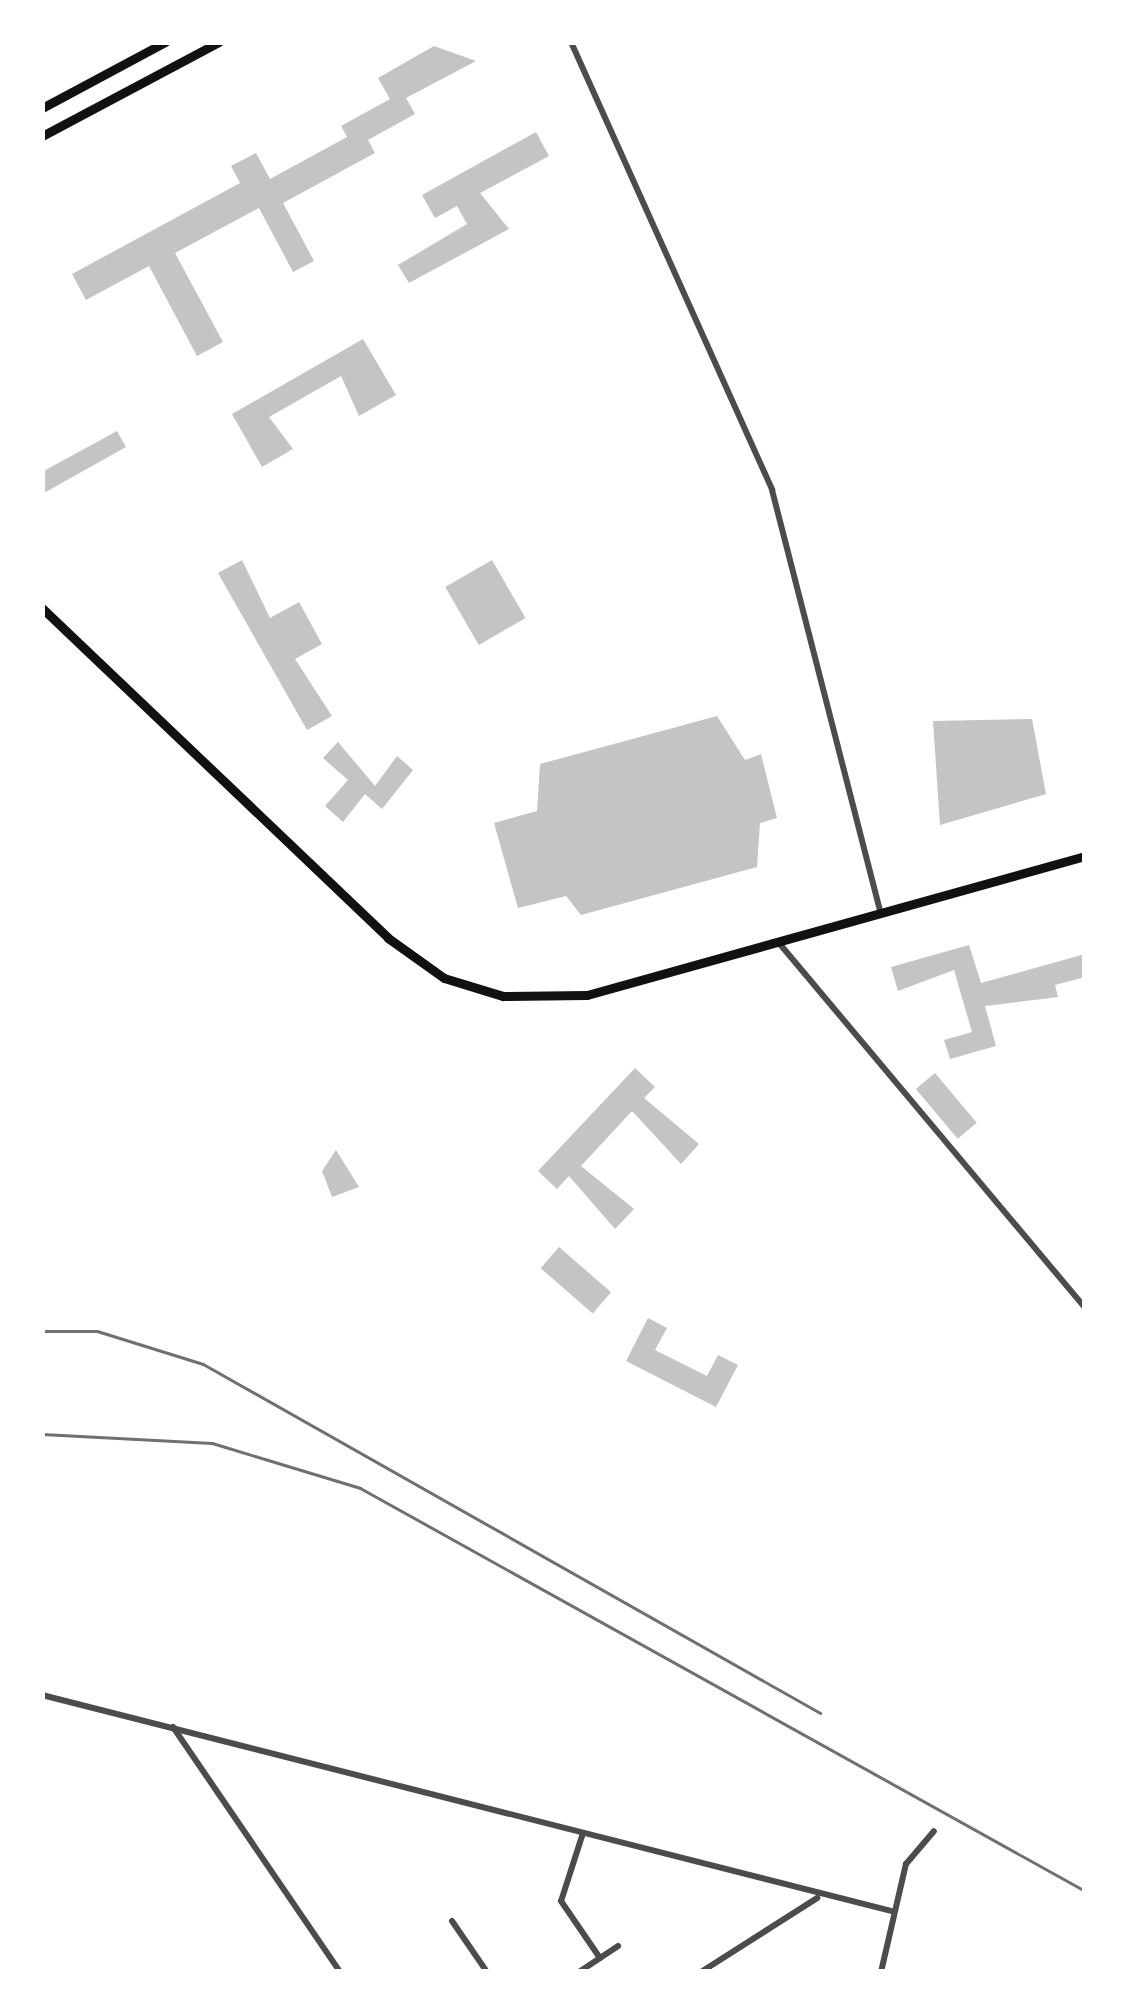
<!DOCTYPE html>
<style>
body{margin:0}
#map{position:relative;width:1127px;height:2014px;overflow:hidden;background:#fff;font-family:"Golos Text",sans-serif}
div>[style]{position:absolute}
.building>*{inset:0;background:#c4c4c4;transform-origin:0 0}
.minor>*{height:6px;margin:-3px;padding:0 3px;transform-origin:3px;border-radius:3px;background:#4c4c4c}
.secondary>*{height:9px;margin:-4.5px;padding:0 4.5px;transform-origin:4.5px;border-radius:4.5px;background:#111}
.primary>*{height:9px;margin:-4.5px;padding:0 4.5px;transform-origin:4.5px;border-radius:4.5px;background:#111}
.rail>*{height:3px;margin:-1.5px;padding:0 1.5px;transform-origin:1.5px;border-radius:1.5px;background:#707070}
span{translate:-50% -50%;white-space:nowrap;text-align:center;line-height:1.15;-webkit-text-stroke:12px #fff;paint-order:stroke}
.frame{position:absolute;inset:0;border:45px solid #fff;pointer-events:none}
</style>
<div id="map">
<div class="building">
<i style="clip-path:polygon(434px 46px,476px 61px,406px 98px,415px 114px,368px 140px,375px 153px,283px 203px,314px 261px,293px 272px,259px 208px,175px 253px,223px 342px,197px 356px,149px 266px,86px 300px,72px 274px,240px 183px,231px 166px,256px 153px,270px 179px,347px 137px,341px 126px,390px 99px,378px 78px)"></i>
<i style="clip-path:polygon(536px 132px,549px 156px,480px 193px,509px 229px,409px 283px,398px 265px,467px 224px,457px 206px,435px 218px,422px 195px)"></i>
<i style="clip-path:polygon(363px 339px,396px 395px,359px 416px,341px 376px,269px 417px,293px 449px,262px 467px,232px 414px)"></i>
<i style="clip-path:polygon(117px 431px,126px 447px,42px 494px,42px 472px)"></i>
<i style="clip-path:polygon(242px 560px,270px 618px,299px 602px,322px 644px,295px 659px,332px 716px,307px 730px,218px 573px)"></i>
<i style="left:492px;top:560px;width:67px;height:54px;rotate:60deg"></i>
<i style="clip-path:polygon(717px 716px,745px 760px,761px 754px,777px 818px,760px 823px,757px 867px,581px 915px,566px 896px,518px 908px,494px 823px,537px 811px,540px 764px)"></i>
<i style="clip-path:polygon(1032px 719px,1046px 794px,940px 825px,933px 721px)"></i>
<i style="clip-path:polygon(338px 742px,375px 786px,397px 756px,413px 770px,382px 809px,365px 794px,343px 822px,325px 806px,348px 780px,323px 758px)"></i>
<i style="clip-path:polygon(969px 945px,981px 983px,1085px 954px,1085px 977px,1055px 985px,1058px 997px,985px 1006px,996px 1046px,950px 1059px,944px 1040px,972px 1032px,954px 970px,898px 991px,891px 967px)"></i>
<i style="clip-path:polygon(635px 1068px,655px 1087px,644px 1098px,699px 1144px,681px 1164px,632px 1111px,581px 1166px,634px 1209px,615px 1229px,569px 1176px,557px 1189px,538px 1171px)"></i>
<i style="left:935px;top:1073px;width:65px;height:25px;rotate:50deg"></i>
<i style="clip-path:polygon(336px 1150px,359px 1187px,332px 1197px,322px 1171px)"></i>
<i style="left:559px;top:1247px;width:69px;height:28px;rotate:41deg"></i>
<i style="clip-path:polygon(648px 1318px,667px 1328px,655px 1350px,707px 1376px,718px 1355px,738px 1365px,716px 1407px,626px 1361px)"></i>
</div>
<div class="minor">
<i style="left:571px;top:42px;width:491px;rotate:65.8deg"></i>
<i style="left:772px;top:490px;width:436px;rotate:75.6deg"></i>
<i style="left:779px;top:943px;width:476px;rotate:50deg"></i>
<i style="left:42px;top:1695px;width:876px;rotate:14.27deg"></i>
<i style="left:173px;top:1727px;width:297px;rotate:55.7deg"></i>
<i style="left:583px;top:1833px;width:71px;rotate:107.9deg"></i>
<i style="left:561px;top:1901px;width:69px;rotate:55.6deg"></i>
<i style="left:452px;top:1921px;width:62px;rotate:55.5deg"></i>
<i style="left:579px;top:1972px;width:47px;rotate:-33.7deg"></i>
<i style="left:701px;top:1972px;width:138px;rotate:-32.5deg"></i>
<i style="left:881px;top:1972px;width:111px;rotate:-77deg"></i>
<i style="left:906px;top:1864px;width:43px;rotate:-49.7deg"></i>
</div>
<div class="secondary">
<i style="left:42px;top:608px;width:478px;rotate:43.6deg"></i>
<i style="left:388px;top:938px;width:69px;rotate:35.5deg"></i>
<i style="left:444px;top:978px;width:62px;rotate:17deg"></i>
<i style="left:503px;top:996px;width:84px;rotate:-0.7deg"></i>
<i style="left:587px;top:995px;width:517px;rotate:-15.6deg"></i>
</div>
<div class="primary">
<i style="left:42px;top:108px;width:140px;rotate:-28.2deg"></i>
<i style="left:42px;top:136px;width:200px;rotate:-28deg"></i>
</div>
<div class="rail">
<i style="left:42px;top:1331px;width:55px"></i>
<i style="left:97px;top:1331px;width:111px;rotate:17.3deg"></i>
<i style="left:203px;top:1364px;width:709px;rotate:29.49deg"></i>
<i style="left:42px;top:1434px;width:170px;rotate:3deg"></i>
<i style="left:212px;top:1443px;width:155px;rotate:16.9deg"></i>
<i style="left:360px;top:1488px;width:829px;rotate:29.07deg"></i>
</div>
<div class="frame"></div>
</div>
